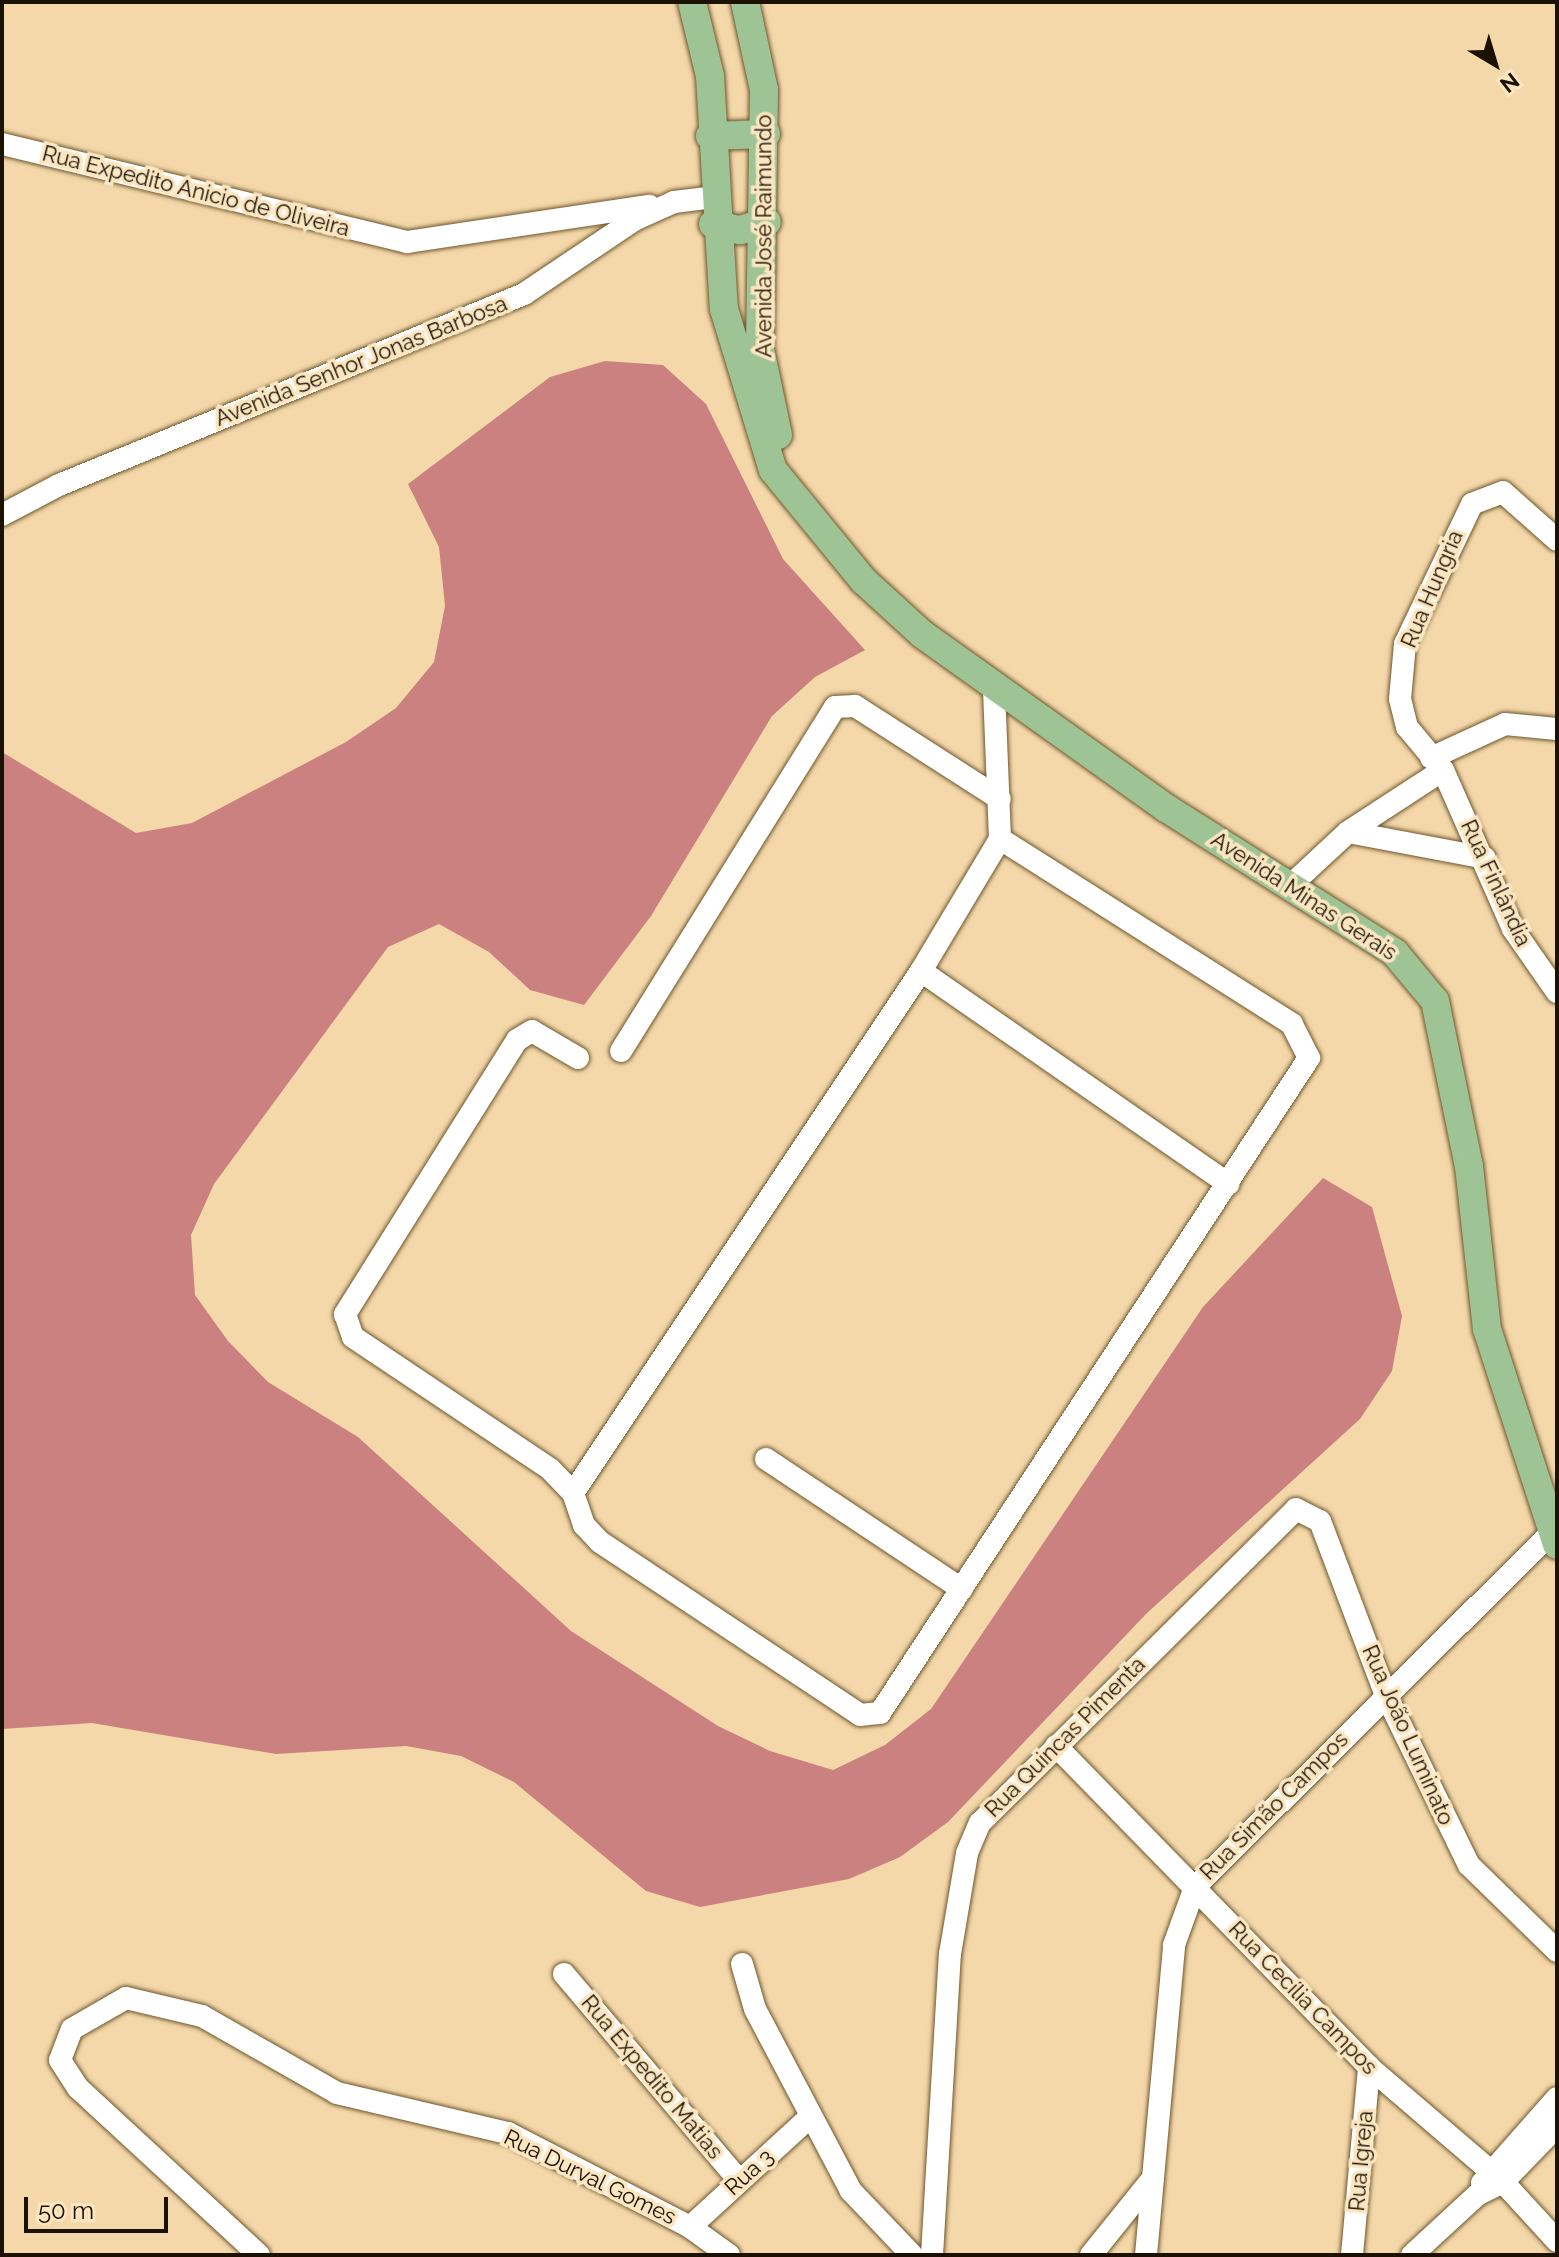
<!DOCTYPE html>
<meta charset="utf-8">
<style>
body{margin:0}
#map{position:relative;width:1559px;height:2257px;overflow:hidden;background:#f4d8aa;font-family:Raleway,sans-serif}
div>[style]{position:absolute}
.forest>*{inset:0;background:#ca8180}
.roads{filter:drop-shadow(0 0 2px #6f572c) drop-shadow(0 0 2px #6f572c)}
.minor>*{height:22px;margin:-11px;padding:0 11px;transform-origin:11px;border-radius:11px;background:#fff}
.major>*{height:28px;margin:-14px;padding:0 14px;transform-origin:14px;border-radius:14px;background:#9ec496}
span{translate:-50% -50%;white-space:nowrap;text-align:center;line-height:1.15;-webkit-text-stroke:7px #fce6c1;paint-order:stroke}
.street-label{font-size:22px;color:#1c1203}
.frame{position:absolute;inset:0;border:4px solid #1c1203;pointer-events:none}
.north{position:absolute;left:1455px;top:24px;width:80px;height:80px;-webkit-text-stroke:6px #fce6c1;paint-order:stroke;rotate:142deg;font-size:22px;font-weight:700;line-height:32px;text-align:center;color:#1c1203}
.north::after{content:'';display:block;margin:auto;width:28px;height:36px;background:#1c1203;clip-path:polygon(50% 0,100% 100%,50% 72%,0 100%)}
.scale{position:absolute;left:24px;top:2197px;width:144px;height:36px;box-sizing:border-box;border:4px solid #1c1203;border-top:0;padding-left:10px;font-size:24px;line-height:28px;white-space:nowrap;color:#1c1203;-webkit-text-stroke:6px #fce6c1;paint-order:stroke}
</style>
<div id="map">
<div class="forest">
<i style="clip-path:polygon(605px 361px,663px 365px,706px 404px,783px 559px,865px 650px,815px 677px,772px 716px,651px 916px,584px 1005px,530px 990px,489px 952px,439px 924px,388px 947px,214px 1184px,191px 1235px,195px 1295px,228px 1341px,268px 1382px,358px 1437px,571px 1631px,718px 1726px,770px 1751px,833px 1770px,885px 1745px,931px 1709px,1203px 1307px,1323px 1178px,1372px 1207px,1402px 1316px,1392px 1371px,1360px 1419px,1146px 1614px,948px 1822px,900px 1857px,849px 1879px,700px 1907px,646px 1891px,514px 1782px,461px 1756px,406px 1746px,276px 1754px,92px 1723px,2px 1729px,2px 752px,136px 833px,192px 823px,346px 742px,396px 708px,434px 662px,445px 606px,439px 547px,408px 484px,550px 377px)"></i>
</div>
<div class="roads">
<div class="minor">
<i style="left:2px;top:144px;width:417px;rotate:13.6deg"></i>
<i style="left:407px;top:242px;width:245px;rotate:-8.5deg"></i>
<i style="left:2px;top:515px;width:64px;rotate:-27.8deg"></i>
<i style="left:59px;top:485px;width:503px;rotate:-22.33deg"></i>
<i style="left:524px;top:294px;width:133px;rotate:-33.9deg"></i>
<i style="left:634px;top:220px;width:44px;rotate:-24.2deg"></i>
<i style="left:674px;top:202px;width:38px;rotate:-7deg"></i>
<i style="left:1557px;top:540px;width:72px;rotate:-138.4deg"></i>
<i style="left:1503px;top:492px;width:33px;rotate:159deg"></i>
<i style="left:1472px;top:504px;width:155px;rotate:115.6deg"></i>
<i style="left:1405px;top:644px;width:55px;rotate:95.2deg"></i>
<i style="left:1400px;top:699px;width:29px;rotate:76deg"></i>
<i style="left:1407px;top:727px;width:56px;rotate:50.1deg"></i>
<i style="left:1443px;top:770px;width:174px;rotate:66.2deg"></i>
<i style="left:1513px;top:929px;width:77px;rotate:55.1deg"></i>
<i style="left:1431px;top:758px;width:81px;rotate:-24.7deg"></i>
<i style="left:1505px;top:724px;width:52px;rotate:5.5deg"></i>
<i style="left:1348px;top:832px;width:139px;rotate:10.7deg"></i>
<i style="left:1291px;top:885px;width:78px;rotate:-42.9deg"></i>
<i style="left:1348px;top:832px;width:113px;rotate:-33.1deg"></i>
<i style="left:921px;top:971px;width:374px;rotate:34.7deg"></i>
<i style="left:621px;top:1051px;width:405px;rotate:-58.1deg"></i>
<i style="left:835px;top:707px;width:20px;rotate:-3deg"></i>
<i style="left:855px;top:706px;width:172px;rotate:32.7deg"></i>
<i style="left:578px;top:1058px;width:53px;rotate:-149.6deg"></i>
<i style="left:532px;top:1031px;width:17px;rotate:149deg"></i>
<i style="left:517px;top:1040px;width:324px;rotate:122.1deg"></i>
<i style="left:345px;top:1314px;width:24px;rotate:71deg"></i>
<i style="left:353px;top:1337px;width:237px;rotate:33.8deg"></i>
<i style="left:550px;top:1469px;width:33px;rotate:46deg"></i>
<i style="left:573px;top:1493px;width:34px;rotate:71deg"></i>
<i style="left:584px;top:1525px;width:23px;rotate:47deg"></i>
<i style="left:600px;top:1542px;width:312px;rotate:33.6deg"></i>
<i style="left:860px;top:1715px;width:20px;rotate:-6deg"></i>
<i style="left:880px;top:1713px;width:783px;rotate:-56.78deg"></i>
<i style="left:1309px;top:1058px;width:38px;rotate:-117deg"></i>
<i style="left:1292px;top:1024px;width:346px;rotate:-147.6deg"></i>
<i style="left:766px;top:1459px;width:235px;rotate:33.6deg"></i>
<i style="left:573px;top:1493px;width:627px;rotate:-56.31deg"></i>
<i style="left:921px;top:971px;width:154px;rotate:-59.1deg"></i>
<i style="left:1000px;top:839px;width:149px;rotate:-92.3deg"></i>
<i style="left:1056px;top:1746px;width:448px;rotate:45.7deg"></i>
<i style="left:1369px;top:2067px;width:177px;rotate:40.6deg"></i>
<i style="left:1503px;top:2182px;width:80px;rotate:47.5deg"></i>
<i style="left:742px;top:1964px;width:47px;rotate:73.9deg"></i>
<i style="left:755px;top:2009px;width:206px;rotate:62.2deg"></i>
<i style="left:851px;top:2191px;width:88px;rotate:46.4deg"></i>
<i style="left:564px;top:1974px;width:270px;rotate:49.7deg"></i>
<i style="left:1482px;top:2183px;width:113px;rotate:-48.6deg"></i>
<i style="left:690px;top:2227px;width:161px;rotate:-42.5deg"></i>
<i style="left:259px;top:2255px;width:246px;rotate:-137.3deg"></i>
<i style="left:78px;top:2088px;width:33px;rotate:-123deg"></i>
<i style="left:60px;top:2060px;width:33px;rotate:-69deg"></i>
<i style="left:72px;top:2029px;width:62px;rotate:-29.9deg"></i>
<i style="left:126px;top:1998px;width:78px;rotate:13.3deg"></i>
<i style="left:202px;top:2016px;width:155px;rotate:29.7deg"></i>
<i style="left:337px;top:2093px;width:176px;rotate:13.2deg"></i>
<i style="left:508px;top:2133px;width:205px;rotate:27.3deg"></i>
<i style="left:690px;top:2227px;width:48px;rotate:35.7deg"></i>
<i style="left:932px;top:2255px;width:302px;rotate:-86.6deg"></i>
<i style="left:950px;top:1954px;width:102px;rotate:-80.4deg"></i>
<i style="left:967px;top:1853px;width:33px;rotate:-67deg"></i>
<i style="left:980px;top:1823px;width:445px;rotate:-44.8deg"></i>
<i style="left:1296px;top:1509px;width:27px;rotate:27deg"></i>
<i style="left:1320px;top:1521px;width:184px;rotate:69.3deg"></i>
<i style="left:1385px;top:1693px;width:191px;rotate:64deg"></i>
<i style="left:1469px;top:1865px;width:123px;rotate:44.3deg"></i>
<i style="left:1091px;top:2255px;width:99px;rotate:-51.2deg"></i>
<i style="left:1146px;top:2255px;width:311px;rotate:-84.8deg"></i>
<i style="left:1174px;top:1945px;width:62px;rotate:-70.1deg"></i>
<i style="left:1195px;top:1887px;width:503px;rotate:-44.84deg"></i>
<i style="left:1352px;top:2255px;width:189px;rotate:-84.8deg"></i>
<i style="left:1412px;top:2255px;width:88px;rotate:-42.7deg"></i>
<i style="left:1477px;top:2195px;width:29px;rotate:-27deg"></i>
<i style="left:1503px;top:2182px;width:78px;rotate:-46deg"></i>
</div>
<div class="major">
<i style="left:692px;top:2px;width:76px;rotate:76.3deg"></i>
<i style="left:710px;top:76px;width:233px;rotate:86.6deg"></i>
<i style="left:724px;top:309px;width:168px;rotate:73.1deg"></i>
<i style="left:773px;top:470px;width:144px;rotate:50.7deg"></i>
<i style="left:864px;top:581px;width:79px;rotate:42.4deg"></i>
<i style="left:922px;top:634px;width:300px;rotate:35.5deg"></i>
<i style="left:1166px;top:808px;width:271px;rotate:32.3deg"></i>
<i style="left:1395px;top:953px;width:62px;rotate:50.2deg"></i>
<i style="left:1435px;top:1001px;width:168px;rotate:78.4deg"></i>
<i style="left:1469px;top:1166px;width:164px;rotate:83.7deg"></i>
<i style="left:1487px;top:1329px;width:227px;rotate:72deg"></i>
<i style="left:745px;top:2px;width:90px;rotate:77.8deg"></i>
<i style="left:764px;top:90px;width:259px;rotate:90.9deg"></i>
<i style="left:760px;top:349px;width:88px;rotate:78.2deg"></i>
<i style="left:710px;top:136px;width:56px;rotate:-2deg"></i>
<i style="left:713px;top:224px;width:28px;rotate:13deg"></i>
<i style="left:740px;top:230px;width:28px;rotate:-17deg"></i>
</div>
</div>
<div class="street-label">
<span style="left:196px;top:191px;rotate:14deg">Rua Expedito Anicio de Oliveira</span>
<span style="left:764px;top:236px;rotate:-90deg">Avenida José Raimundo</span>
<span style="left:361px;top:361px;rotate:-22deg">Avenida Senhor Jonas Barbosa</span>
<span style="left:1432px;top:589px;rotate:-67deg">Rua Hungria</span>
<span style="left:1496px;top:883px;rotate:65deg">Rua Finlândia</span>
<span style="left:1304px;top:896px;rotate:33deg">Avenida Minas Gerais</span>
<span style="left:1408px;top:1735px;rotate:66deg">Rua João Luminato</span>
<span style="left:1065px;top:1737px;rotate:-45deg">Rua Quincas Pimenta</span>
<span style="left:1274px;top:1806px;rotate:-45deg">Rua Simão Campos</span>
<span style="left:1303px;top:1998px;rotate:46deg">Rua Cecília Campos</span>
<span style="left:652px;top:2077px;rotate:50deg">Rua Expedito Matias</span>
<span style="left:1361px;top:2161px;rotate:-85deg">Rua Igreja</span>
<span style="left:749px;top:2172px;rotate:-42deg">Rua 3</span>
<span style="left:590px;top:2177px;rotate:26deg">Rua Durval Gomes</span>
</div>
<div class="frame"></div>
<div class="north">N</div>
<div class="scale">50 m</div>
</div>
